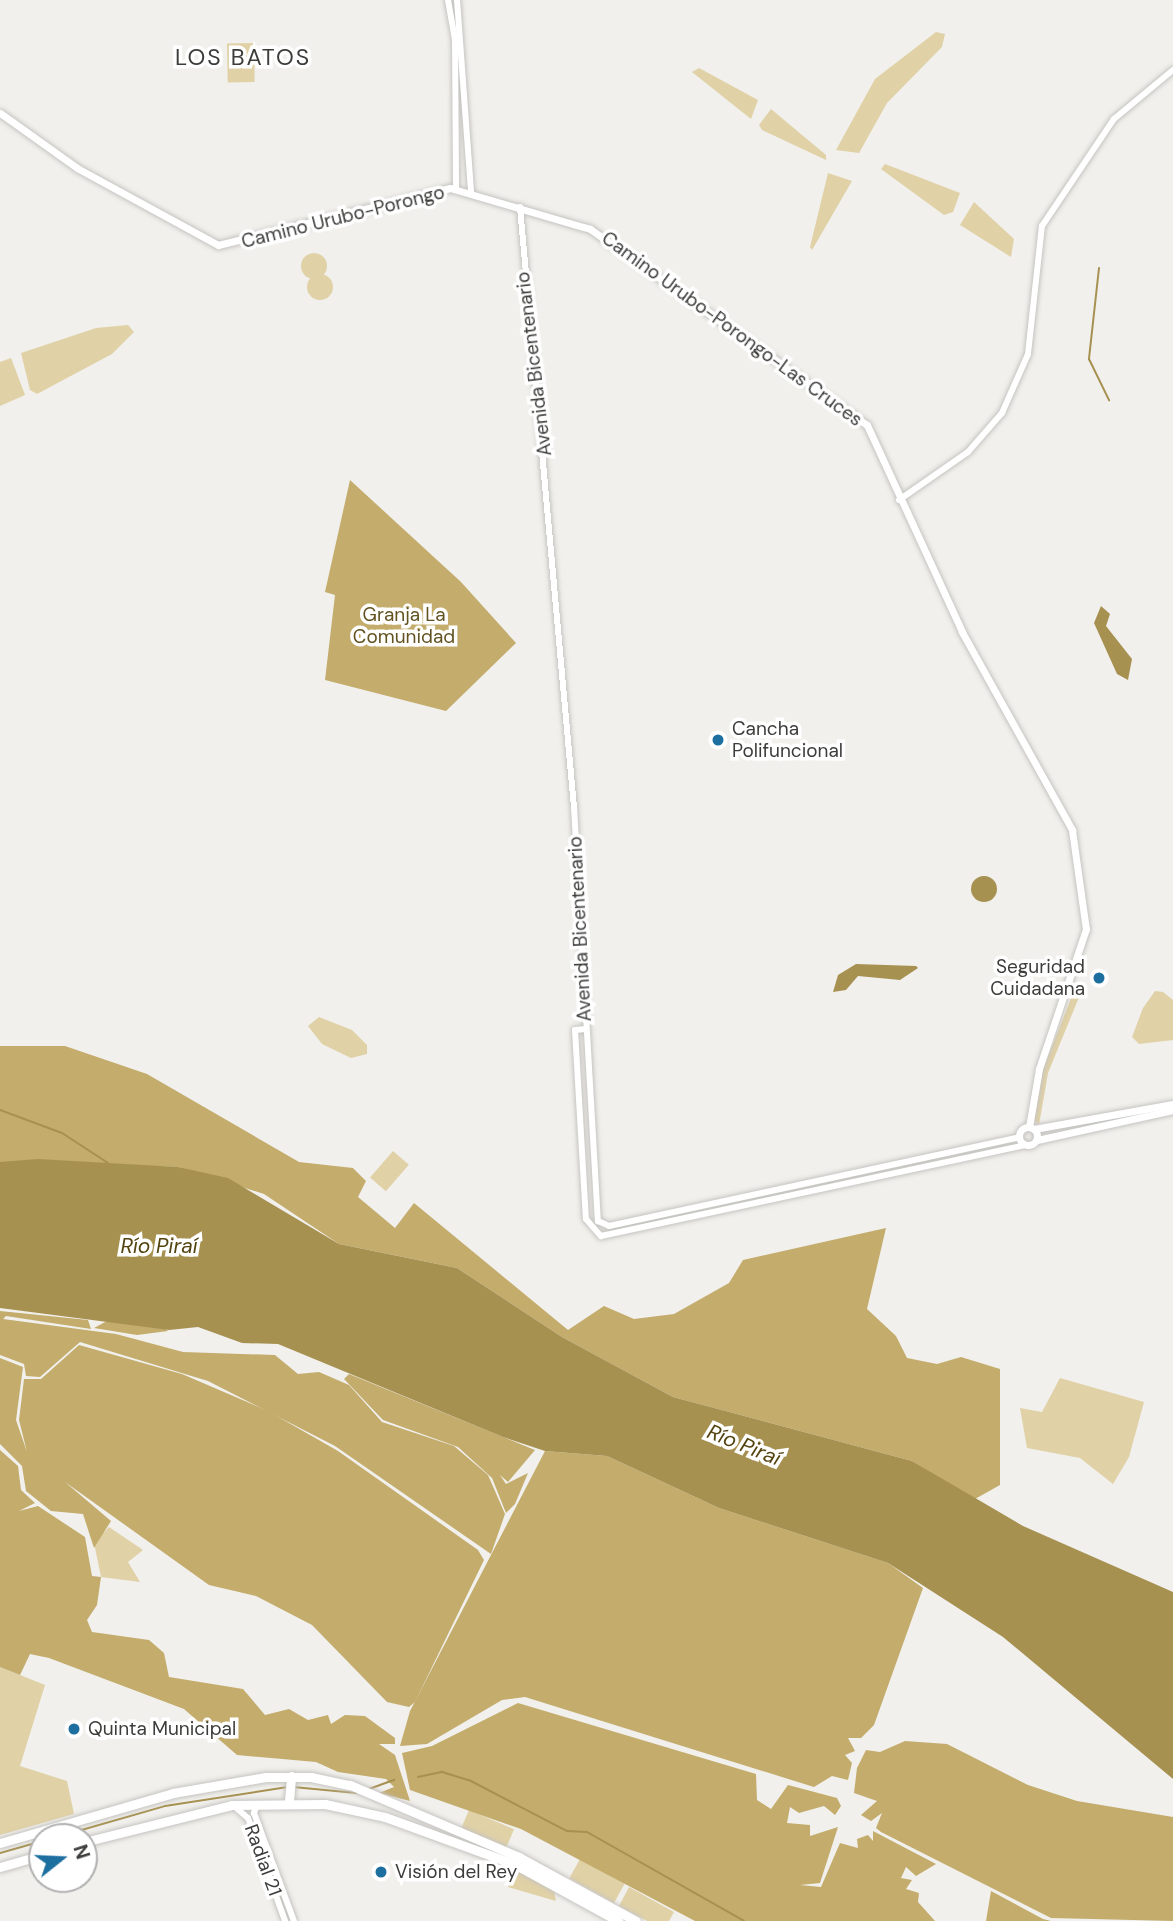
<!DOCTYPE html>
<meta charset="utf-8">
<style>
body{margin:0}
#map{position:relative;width:1173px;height:1921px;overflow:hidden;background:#f1f0ec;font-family:"DM Sans",sans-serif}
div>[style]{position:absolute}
.green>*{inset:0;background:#e0d1a6;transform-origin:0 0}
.round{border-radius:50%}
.forest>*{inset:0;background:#c3ac6c}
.water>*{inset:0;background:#a79151}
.stream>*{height:2px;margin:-1px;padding:0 1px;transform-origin:1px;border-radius:1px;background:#a79151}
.roads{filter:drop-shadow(0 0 2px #c6c4c1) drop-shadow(0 0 2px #c6c4c1)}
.tertiary>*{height:6px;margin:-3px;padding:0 3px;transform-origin:3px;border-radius:3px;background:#fff}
.secondary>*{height:7px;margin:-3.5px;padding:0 3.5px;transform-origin:3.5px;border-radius:3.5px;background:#fff}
.secondary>.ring{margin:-3.5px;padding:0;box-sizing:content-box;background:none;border:7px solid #fff;border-radius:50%}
.trunk>*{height:9px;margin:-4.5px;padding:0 4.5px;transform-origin:4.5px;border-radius:4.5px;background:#fff}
.dots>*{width:19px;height:19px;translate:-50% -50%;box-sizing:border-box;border:4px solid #fff;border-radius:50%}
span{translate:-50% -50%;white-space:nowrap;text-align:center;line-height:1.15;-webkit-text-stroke:7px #fff;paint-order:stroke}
.street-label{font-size:19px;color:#3c3c3b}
.park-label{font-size:19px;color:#625220}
.poi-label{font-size:19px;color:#3c3c3b}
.left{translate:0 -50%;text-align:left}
.right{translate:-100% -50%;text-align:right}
.water-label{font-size:21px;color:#53430f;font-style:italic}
.quarter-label{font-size:23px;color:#3c3c3b;letter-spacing:2px}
.north{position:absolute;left:28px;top:1823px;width:70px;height:70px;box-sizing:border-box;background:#fff;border:2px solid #b1b1b1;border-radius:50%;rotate:72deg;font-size:19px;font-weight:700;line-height:28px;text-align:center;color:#3c3c3b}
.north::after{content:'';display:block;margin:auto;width:24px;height:32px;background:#1d6fa0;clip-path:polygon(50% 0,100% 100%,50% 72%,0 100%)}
</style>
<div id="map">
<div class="green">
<i style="clip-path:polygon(936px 32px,945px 34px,942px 47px,887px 103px,859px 153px,836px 150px,875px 79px)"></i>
<i style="left:254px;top:43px;width:39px;height:27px;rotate:89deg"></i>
<i style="clip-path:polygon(699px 68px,758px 100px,751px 119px,692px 72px)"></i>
<i style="clip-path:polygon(771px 109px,826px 155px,826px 160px,762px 130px,759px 125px)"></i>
<i style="clip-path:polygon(885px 164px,960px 193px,953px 212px,944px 215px,881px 169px)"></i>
<i style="clip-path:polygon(828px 173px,852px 181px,812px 250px,810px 247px)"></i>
<i style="clip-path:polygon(974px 202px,1014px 239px,1011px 257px,960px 225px)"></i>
<i class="round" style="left:301px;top:253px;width:26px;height:26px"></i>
<i class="round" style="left:307px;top:274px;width:26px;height:26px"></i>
<i style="clip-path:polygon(128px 325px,134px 332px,112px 354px,37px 394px,30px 390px,21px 353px,96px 328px)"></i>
<i style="clip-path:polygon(11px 358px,25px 395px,0 406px,0 362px)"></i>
<i style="clip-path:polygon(1075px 988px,1082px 990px,1048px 1073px,1039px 1125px,1034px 1120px,1042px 1072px)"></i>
<i style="clip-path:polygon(1163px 992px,1173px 1000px,1173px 1040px,1139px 1044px,1132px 1037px,1143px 1008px,1155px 991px)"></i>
<i style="clip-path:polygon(319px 1017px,352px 1030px,367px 1045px,367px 1054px,351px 1058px,322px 1044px,308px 1026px)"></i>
<i style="left:393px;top:1151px;width:21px;height:35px;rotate:41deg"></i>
<i style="clip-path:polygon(1060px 1378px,1144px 1402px,1129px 1457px,1113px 1484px,1080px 1458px,1027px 1448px,1020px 1408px,1042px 1412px)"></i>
<i style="clip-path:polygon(109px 1527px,143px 1550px,128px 1562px,140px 1582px,101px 1577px,94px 1543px)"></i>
<i style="clip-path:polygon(0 1667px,45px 1685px,20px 1766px,67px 1781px,74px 1814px,0 1835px)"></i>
<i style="left:469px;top:1810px;width:49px;height:21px;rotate:23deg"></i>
<i style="left:580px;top:1859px;width:51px;height:22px;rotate:29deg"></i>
<i style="clip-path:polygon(515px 1869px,554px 1890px,556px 1901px,508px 1887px)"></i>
<i style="clip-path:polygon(629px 1887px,674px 1912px,669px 1921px,647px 1921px,619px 1906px)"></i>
</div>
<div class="forest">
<i style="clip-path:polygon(350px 480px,461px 582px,516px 643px,446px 711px,325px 680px,335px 595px,325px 592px)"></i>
<i style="clip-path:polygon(0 1046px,65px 1046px,147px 1074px,299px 1162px,353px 1168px,366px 1181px,358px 1197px,395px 1228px,414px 1203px,568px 1330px,604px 1306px,634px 1319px,674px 1314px,729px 1283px,743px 1260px,886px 1228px,867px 1309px,896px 1336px,907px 1358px,937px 1364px,961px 1357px,1000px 1369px,1000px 1485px,975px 1499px,912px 1461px,673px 1397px,562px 1337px,457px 1268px,339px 1244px,264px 1194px,178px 1167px,0 1162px)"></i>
<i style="clip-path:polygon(0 1311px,88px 1320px,91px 1329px,6px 1316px,3px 1319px,116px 1334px,183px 1352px,275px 1355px,298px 1374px,319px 1372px,349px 1385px,382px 1422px,454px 1446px,488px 1475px,505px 1514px,491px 1554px,335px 1446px,208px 1381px,80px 1342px,40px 1377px,26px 1376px,24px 1364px,0 1355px)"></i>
<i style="clip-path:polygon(107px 1321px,163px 1327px,168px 1331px,137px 1335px,94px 1328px)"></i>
<i style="clip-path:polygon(79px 1345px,182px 1374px,268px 1411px,338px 1451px,478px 1550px,484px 1560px,415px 1702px,409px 1707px,387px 1702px,312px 1625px,256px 1596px,209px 1585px,65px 1482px,111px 1521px,94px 1548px,83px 1514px,51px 1511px,26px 1491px,22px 1466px,0 1444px,0 1358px,23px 1367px,16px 1420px,27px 1452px,19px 1420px,24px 1379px,41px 1379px)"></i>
<i style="clip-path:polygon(349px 1374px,535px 1450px,508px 1482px,500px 1475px,506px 1484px,528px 1473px,515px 1504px,506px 1513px,492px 1478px,458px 1447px,383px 1420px,344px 1379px)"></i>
<i style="clip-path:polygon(0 1450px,18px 1466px,21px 1490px,35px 1503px,19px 1511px,38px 1506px,85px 1537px,92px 1576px,101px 1577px,97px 1605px,87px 1620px,92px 1632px,149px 1640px,164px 1653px,169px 1677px,243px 1689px,265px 1715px,289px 1709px,308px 1720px,328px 1715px,331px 1724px,345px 1715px,365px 1716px,395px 1738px,395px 1744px,379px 1744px,395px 1755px,410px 1801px,379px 1793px,394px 1787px,386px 1779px,338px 1772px,316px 1762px,237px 1755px,184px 1709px,49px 1658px,30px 1654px,20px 1675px,0 1667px)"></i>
<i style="clip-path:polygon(545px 1451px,607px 1456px,719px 1508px,888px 1563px,923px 1588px,874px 1725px,861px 1738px,848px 1738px,855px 1751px,845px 1755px,852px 1763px,848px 1780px,832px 1776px,814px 1787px,525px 1697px,502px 1700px,427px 1744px,400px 1746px,410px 1711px)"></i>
<i style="clip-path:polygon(518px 1703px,756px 1774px,757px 1800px,771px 1809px,788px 1785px,837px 1798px,841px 1806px,835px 1815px,824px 1806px,799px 1813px,790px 1807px,787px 1823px,810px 1825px,810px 1836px,838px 1827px,820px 1883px,800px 1885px,821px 1887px,840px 1843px,858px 1848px,857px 1839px,868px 1835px,873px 1841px,873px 1831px,936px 1864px,916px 1876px,906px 1867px,901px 1878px,912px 1880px,906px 1889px,919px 1893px,918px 1902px,935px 1921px,695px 1921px,521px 1829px,410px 1790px,402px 1753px,432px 1746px)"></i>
<i style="clip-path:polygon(905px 1741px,947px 1744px,1028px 1785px,1077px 1801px,1173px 1817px,1173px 1921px,1051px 1918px,881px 1832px,876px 1828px,882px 1813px,871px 1821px,861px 1815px,877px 1801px,854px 1793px,857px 1768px,866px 1750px,880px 1752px)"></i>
<i style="clip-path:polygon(991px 1891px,1043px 1919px,1051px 1921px,986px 1921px)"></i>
</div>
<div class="water">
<i style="clip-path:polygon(1101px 606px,1110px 614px,1106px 626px,1132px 659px,1128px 680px,1117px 674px,1094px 623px)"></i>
<i class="round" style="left:971px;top:876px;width:26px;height:26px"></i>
<i style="clip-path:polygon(856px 964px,916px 966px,918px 968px,900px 980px,858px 976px,846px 990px,833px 992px,838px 975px)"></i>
<i style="clip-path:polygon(38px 1159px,178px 1167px,228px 1178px,339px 1244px,457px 1268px,562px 1337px,673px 1397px,912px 1461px,1023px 1526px,1173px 1592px,1173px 1779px,1003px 1637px,888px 1563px,719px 1508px,607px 1456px,545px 1451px,503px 1437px,278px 1344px,242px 1343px,198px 1327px,169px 1330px,0 1308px,0 1162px)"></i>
</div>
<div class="stream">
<i style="left:1099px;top:268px;width:92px;rotate:96.3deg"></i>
<i style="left:1089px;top:359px;width:46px;rotate:64deg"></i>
<i style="left:0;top:1110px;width:66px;rotate:20.4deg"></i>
<i style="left:62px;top:1133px;width:55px;rotate:33.1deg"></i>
<i style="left:418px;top:1777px;width:25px;rotate:-12deg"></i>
<i style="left:442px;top:1772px;width:28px;rotate:17deg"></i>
<i style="left:469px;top:1780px;width:110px;rotate:27.5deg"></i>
<i style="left:567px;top:1831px;width:20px;rotate:3deg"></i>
<i style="left:587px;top:1832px;width:180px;rotate:29.5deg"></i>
<i style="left:293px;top:1787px;width:64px;rotate:5.4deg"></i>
<i style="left:369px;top:1789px;width:27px;rotate:-20deg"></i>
<i style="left:57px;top:1837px;width:112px;rotate:-16deg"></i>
<i style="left:165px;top:1806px;width:124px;rotate:-8.8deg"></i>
<i style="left:0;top:1853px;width:44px;rotate:-15.9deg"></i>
</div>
<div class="roads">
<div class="tertiary">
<i style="left:448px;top:0;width:40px;rotate:80deg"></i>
<i style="left:455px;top:39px;width:150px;rotate:89.6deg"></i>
<i style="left:457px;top:0;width:193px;rotate:85.8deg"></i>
<i style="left:520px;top:207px;width:602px;rotate:84.86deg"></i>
<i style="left:574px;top:807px;width:415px;rotate:86.7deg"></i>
<i style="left:598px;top:1221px;width:12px;rotate:24deg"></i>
<i style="left:609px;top:1226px;width:420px;rotate:-12.2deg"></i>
<i style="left:899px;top:500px;width:84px;rotate:-34.8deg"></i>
<i style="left:968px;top:452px;width:52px;rotate:-48.9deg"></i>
<i style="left:1002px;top:413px;width:64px;rotate:-66.2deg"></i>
<i style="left:1028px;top:354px;width:129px;rotate:-83.8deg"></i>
<i style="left:1042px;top:226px;width:129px;rotate:-56.1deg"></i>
<i style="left:1114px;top:119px;width:77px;rotate:-39.7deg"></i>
<i style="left:586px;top:1029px;width:11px;rotate:175deg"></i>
<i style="left:575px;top:1030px;width:189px;rotate:86.7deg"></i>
<i style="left:586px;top:1219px;width:23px;rotate:49deg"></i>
<i style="left:601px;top:1236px;width:435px;rotate:-12.1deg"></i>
<i style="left:257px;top:1805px;width:9px;rotate:111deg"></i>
<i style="left:254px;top:1813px;width:115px;rotate:69.7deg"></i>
<i style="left:234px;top:1806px;width:18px;rotate:41deg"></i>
<i style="left:248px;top:1818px;width:109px;rotate:70.2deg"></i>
</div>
<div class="secondary">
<i style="left:0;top:113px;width:95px;rotate:35.5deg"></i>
<i style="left:77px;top:168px;width:161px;rotate:28.6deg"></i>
<i style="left:218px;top:245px;width:239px;rotate:-13.8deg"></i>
<i style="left:450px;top:188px;width:146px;rotate:16.3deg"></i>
<i style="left:590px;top:229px;width:339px;rotate:35.3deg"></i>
<i style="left:867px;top:425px;width:228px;rotate:65.3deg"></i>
<i style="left:962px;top:632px;width:227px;rotate:60.9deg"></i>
<i style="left:1072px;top:830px;width:100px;rotate:82deg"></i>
<i style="left:1086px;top:929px;width:148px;rotate:108.6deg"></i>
<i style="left:1039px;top:1069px;width:59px;rotate:99.8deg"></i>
<i class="ring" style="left:1019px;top:1127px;width:11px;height:11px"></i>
<i style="left:1034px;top:1129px;width:141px;rotate:-10.2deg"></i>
<i style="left:1037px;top:1140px;width:139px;rotate:-12.4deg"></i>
</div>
<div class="trunk">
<i style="left:289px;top:1801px;width:25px;rotate:-85deg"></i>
<i style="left:84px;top:1842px;width:153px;rotate:-14deg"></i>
<i style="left:232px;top:1805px;width:93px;rotate:-0.6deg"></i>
<i style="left:325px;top:1804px;width:61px;rotate:12.2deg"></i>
<i style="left:385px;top:1817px;width:137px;rotate:20deg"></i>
<i style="left:514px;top:1864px;width:119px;rotate:28.7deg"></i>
<i style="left:0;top:1843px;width:180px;rotate:-16.1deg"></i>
<i style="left:173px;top:1793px;width:94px;rotate:-9.8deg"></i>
<i style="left:266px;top:1777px;width:45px"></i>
<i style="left:311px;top:1777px;width:40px;rotate:12deg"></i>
<i style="left:350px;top:1785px;width:184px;rotate:23.1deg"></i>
<i style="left:519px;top:1857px;width:133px;rotate:28.7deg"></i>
<i style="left:0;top:1867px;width:44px;rotate:-15.9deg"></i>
</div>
</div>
<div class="dots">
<i style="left:718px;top:740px;background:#1d6fa0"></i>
<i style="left:1099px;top:978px;background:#1d6fa0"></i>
<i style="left:74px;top:1729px;background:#1d6fa0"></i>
<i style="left:381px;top:1872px;background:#1d6fa0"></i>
</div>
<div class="street-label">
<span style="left:343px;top:217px;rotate:-14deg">Camino Urubo-Porongo</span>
<span style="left:732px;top:329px;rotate:36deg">Camino Urubo-Porongo-Las Cruces</span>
<span style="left:534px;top:364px;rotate:-97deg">Avenida Bicentenario</span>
<span style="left:580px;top:929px;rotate:-93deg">Avenida Bicentenario</span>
<span style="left:263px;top:1860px;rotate:70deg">Radial 21</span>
</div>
<div class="park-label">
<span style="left:404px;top:626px">Granja La<br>Comunidad</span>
</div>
<div class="poi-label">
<span class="left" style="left:732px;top:740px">Cancha<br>Polifuncional</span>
<span class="right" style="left:1085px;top:978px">Seguridad<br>Cuidadana</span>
<span class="left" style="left:88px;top:1729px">Quinta Municipal</span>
<span class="left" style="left:395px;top:1872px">Visión del Rey</span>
</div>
<div class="water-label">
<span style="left:159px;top:1246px">Río Piraí</span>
<span style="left:744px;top:1445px;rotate:22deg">Río Piraí</span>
</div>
<div class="quarter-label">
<span style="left:243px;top:57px">LOS BATOS</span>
</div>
<div class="north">N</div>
</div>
